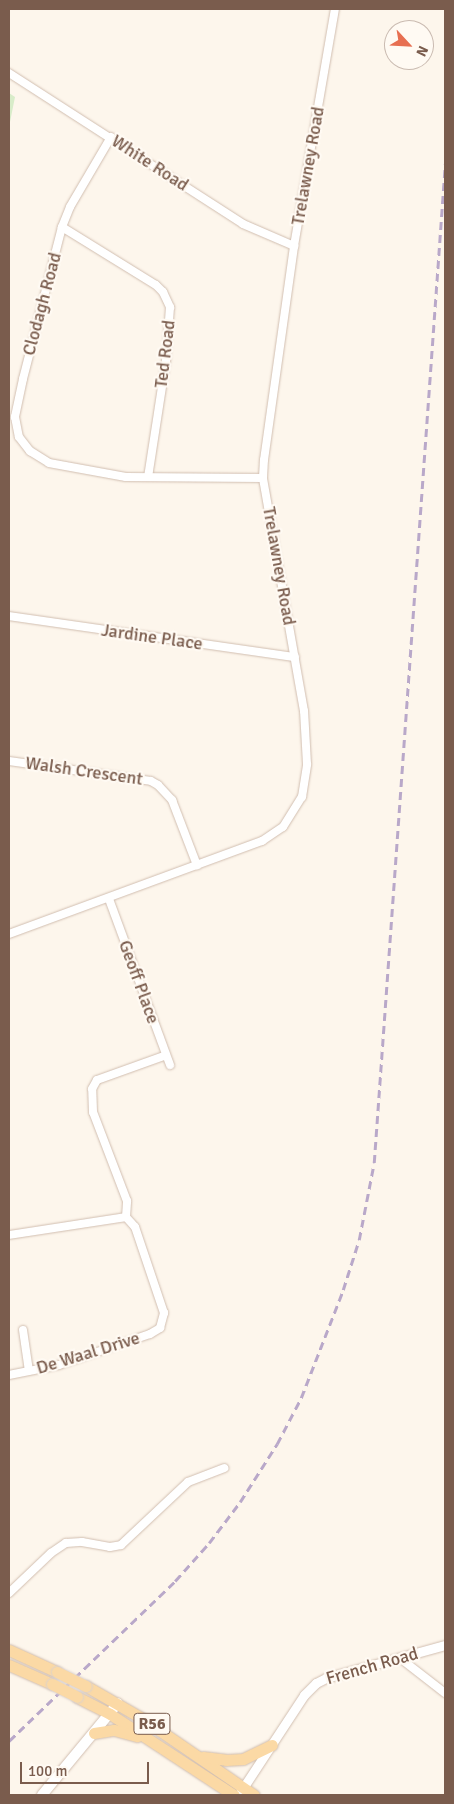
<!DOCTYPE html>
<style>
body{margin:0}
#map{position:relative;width:454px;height:1804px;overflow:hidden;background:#fdf6ec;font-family:Signika,sans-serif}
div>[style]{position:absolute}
.green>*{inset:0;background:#d8ecc9}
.roads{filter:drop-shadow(0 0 1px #d1beb0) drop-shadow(0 0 1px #d1beb0)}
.minor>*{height:8px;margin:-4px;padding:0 4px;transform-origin:4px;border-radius:4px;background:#fff}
.tertiary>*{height:9px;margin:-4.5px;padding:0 4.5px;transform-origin:4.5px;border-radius:4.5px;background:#fff}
.secondary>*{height:10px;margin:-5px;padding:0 5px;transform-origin:5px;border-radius:5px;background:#fff}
.primary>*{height:11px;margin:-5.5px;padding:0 5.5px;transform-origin:5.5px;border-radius:5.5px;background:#fbd9a5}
.rail>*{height:2.5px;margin-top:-1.25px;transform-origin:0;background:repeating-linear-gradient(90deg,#b9a8c9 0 8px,transparent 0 13px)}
.bridges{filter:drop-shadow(0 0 1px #dad1cd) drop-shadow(0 0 1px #dad1cd)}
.primary-bridge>*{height:11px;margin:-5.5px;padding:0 5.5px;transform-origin:5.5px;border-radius:5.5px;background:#fbd9a5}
span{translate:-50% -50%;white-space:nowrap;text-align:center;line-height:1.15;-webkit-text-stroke:4.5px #fffaf3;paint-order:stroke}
.shield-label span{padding:1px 4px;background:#fffaf3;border:1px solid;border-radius:4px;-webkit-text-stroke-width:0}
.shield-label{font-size:16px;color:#7a5c4d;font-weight:700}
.street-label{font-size:18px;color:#7a5c4d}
.frame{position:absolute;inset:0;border:10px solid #7a5c4d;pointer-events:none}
.north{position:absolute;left:384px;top:20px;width:50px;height:50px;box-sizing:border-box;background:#fffaf3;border:1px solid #cabbb1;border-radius:50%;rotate:115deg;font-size:14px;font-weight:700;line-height:20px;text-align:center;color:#7a5c4d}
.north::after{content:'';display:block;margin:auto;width:18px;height:22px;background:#e76f51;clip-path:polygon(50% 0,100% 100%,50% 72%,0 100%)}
.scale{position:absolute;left:20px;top:1762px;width:129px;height:22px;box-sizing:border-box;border:2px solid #7a5c4d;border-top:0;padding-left:6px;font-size:15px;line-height:18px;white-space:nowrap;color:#7a5c4d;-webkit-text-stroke:4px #fffaf3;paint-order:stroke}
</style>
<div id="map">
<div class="green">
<i style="clip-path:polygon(9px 93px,15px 97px,9px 127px)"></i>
</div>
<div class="roads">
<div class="minor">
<i style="left:9px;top:73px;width:278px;rotate:32.8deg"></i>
<i style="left:243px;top:224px;width:56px;rotate:23.3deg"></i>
<i style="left:111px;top:137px;width:81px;rotate:120.4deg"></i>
<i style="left:70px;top:207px;width:22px;rotate:112deg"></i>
<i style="left:62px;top:227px;width:157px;rotate:104.4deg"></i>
<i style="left:23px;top:379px;width:39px;rotate:102deg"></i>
<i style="left:15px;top:417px;width:20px;rotate:79deg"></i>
<i style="left:19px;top:437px;width:18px;rotate:52deg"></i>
<i style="left:30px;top:451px;width:22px;rotate:32deg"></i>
<i style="left:49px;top:463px;width:78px;rotate:10.3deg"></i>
<i style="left:126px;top:477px;width:137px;rotate:0.4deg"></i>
<i style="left:62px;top:227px;width:110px;rotate:31.7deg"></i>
<i style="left:156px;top:285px;width:10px;rotate:45deg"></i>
<i style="left:163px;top:292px;width:17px;rotate:65deg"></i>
<i style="left:170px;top:307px;width:54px;rotate:94.2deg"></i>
<i style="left:166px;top:361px;width:117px;rotate:98.8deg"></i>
<i style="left:9px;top:616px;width:289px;rotate:8.2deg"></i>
<i style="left:9px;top:761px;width:143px;rotate:8deg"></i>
<i style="left:151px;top:781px;width:8px;rotate:30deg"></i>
<i style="left:158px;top:785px;width:21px;rotate:47deg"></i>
<i style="left:172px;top:800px;width:70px;rotate:69deg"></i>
<i style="left:109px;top:899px;width:177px;rotate:69.8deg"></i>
<i style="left:9px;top:934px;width:270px;rotate:-20.2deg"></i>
<i style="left:262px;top:841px;width:25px;rotate:-34deg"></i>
<i style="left:283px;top:827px;width:36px;rotate:-58deg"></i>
<i style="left:302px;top:797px;width:33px;rotate:-81deg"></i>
<i style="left:307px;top:764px;width:53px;rotate:-93.2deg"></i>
<i style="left:304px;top:711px;width:237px;rotate:-100deg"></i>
<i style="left:263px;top:478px;width:18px;rotate:-87deg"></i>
<i style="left:264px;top:460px;width:216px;rotate:-82deg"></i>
<i style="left:294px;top:246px;width:241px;rotate:-80.2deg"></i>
<i style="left:126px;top:1217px;width:16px;rotate:-86deg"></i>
<i style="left:127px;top:1201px;width:95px;rotate:-110.9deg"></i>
<i style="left:93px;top:1112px;width:23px;rotate:-92deg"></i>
<i style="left:92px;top:1089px;width:10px;rotate:-61deg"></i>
<i style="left:97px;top:1080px;width:71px;rotate:-19.7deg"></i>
<i style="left:9px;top:1235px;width:118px;rotate:-8.7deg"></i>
<i style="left:23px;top:1330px;width:41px;rotate:81.7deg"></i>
<i style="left:9px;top:1375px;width:51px;rotate:-11.3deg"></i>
<i style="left:59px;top:1365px;width:96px;rotate:-18.8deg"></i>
<i style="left:150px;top:1334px;width:12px;rotate:-31deg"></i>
<i style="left:160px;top:1328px;width:16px;rotate:-75deg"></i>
<i style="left:164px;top:1313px;width:91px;rotate:-108.6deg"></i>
<i style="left:135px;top:1227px;width:13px;rotate:-132deg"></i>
<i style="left:9px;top:1593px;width:58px;rotate:-43.6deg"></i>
<i style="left:51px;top:1553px;width:18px;rotate:-34deg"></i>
<i style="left:66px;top:1543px;width:16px;rotate:-4deg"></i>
<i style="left:82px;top:1542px;width:28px;rotate:10deg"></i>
<i style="left:110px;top:1547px;width:11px;rotate:-10deg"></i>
<i style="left:121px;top:1545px;width:92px;rotate:-43.2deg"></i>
<i style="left:188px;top:1482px;width:39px;rotate:-21deg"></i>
<i style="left:400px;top:1658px;width:57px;rotate:37.9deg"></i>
</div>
<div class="tertiary">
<i style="left:241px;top:1791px;width:115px;rotate:-56.7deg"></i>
<i style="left:304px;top:1695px;width:17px;rotate:-45deg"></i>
<i style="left:316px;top:1683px;width:11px;rotate:-27deg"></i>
<i style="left:326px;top:1678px;width:123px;rotate:-15.5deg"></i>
</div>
<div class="secondary">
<i style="left:42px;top:1795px;width:119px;rotate:-50.4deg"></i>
</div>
<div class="primary">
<i style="left:9px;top:1650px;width:53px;rotate:24.6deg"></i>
<i style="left:9px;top:1665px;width:47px;rotate:23.8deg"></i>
<i style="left:86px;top:1686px;width:62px;rotate:29.9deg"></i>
<i style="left:140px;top:1717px;width:138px;rotate:34.4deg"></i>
<i style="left:77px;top:1697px;width:37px;rotate:27deg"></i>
<i style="left:110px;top:1714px;width:148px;rotate:33.2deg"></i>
<i style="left:94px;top:1733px;width:20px;rotate:-9deg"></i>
<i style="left:114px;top:1730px;width:24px;rotate:15deg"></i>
<i style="left:203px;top:1757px;width:23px;rotate:7deg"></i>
<i style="left:226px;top:1760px;width:17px;rotate:-3deg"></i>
<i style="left:243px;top:1759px;width:32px;rotate:-26deg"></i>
</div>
</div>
<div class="rail">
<i style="left:9px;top:1741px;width:231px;rotate:-43.9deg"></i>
<i style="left:175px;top:1581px;width:51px;rotate:-48.2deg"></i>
<i style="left:209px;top:1543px;width:51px;rotate:-52.9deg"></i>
<i style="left:240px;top:1502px;width:69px;rotate:-57.5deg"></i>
<i style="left:277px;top:1444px;width:52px;rotate:-62.4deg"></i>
<i style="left:301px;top:1398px;width:116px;rotate:-68.7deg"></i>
<i style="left:343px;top:1290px;width:52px;rotate:-72.3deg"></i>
<i style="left:359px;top:1240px;width:78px;rotate:-79deg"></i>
<i style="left:374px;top:1163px;width:1002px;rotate:-85.93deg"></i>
</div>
<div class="bridges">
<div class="primary-bridge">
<i style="left:57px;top:1672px;width:32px;rotate:26deg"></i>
<i style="left:52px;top:1684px;width:28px;rotate:27deg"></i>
</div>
</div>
<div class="shield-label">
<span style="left:152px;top:1724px">R56</span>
</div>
<div class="street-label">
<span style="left:150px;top:163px;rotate:33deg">White Road</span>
<span style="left:308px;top:166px;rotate:-80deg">Trelawney Road</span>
<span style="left:42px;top:304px;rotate:-75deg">Clodagh Road</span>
<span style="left:165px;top:354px;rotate:-83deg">Ted Road</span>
<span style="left:279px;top:566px;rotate:80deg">Trelawney Road</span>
<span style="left:152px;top:637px;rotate:8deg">Jardine Place</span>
<span style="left:84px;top:771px;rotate:8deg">Walsh Crescent</span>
<span style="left:139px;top:982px;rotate:70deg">Geoff Place</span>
<span style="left:88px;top:1353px;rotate:-17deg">De Waal Drive</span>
<span style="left:372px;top:1666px;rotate:-16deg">French Road</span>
</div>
<div class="frame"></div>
<div class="north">N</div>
<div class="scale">100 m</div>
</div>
